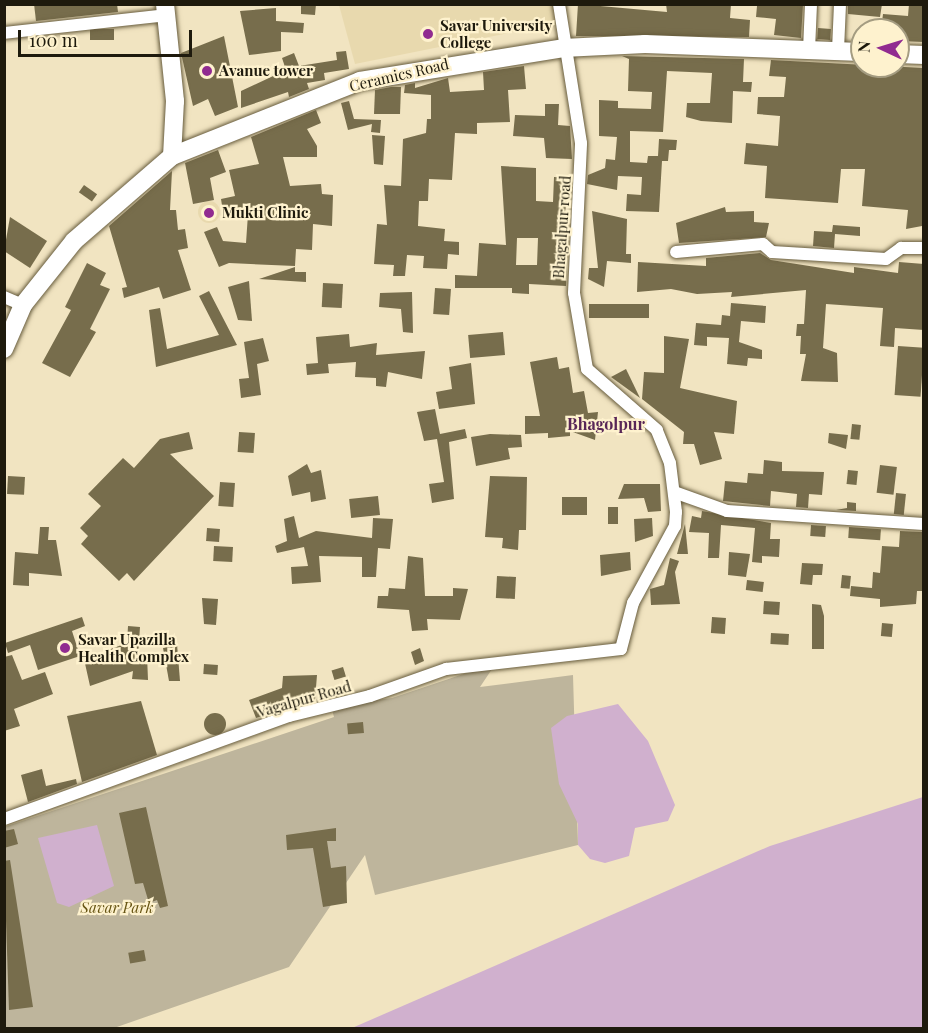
<!DOCTYPE html>
<style>
body{margin:0}
#map{position:relative;width:928px;height:1033px;overflow:hidden;background:#f1e4c1;font-family:"Playfair Display",serif}
div>[style]{position:absolute}
.built>*{inset:0;background:#e8d9ae}
.round{border-radius:50%}
.green>*{inset:0;background:#beb59c}
.water>*{inset:0;background:#d0b0ce}
.building>*{inset:0;background:#776d4c;transform-origin:0 0}
.roads{filter:drop-shadow(0 0 2px #665b3c) drop-shadow(0 0 2px #665b3c)}
.street>*{height:12px;margin:-6px;padding:0 6px;transform-origin:6px;border-radius:6px;background:#fff}
.secondary>*{height:18px;margin:-9px;padding:0 9px;transform-origin:9px;border-radius:9px;background:#fff}
.dots>*{width:16px;height:16px;translate:-50% -50%;box-sizing:border-box;border:3px solid #fef2ce;border-radius:50%}
span{translate:-50% -50%;white-space:nowrap;text-align:center;line-height:1.15;-webkit-text-stroke:4.5px #fef2ce;paint-order:stroke}
.poi-label{font-size:15px;color:#1e1a0d;font-weight:700}
.left{translate:0 -50%;text-align:left}
.street-label{font-size:15px;color:#1e1a0d}
.park-label{font-size:15px;color:#675412;font-style:italic}
.neighbourhood-label{font-size:16px;color:#582657;font-weight:700}
.frame{position:absolute;inset:0;border:6px solid #1e1a0d;pointer-events:none}
.north{position:absolute;left:850px;top:18px;width:60px;height:60px;box-sizing:border-box;background:#fef2ce;border:2px solid #a49c81;border-radius:50%;rotate:274deg;font-size:16px;font-weight:700;line-height:24px;text-align:center;color:#1e1a0d}
.north::after{content:'';display:block;margin:auto;width:21px;height:27px;background:#912b90;clip-path:polygon(50% 0,100% 100%,50% 72%,0 100%)}
.scale{position:absolute;left:18px;top:30px;width:174px;height:27px;box-sizing:border-box;border:3px solid #1e1a0d;border-top:0;padding-left:8px;font-size:18px;line-height:21px;white-space:nowrap;color:#1e1a0d;-webkit-text-stroke:4px #fef2ce;paint-order:stroke}
</style>
<div id="map">
<div class="built">
<i style="clip-path:polygon(339px 5px,557px 5px,558px 23px,355px 64px)"></i>
<i class="round" style="left:198px;top:201px;width:22px;height:22px"></i>
</div>
<div class="green">
<i style="clip-path:polygon(496px 663px,480px 687px,573px 675px,578px 845px,375px 895px,365px 855px,289px 967px,114px 1028px,5px 1028px,4px 827px,334px 717px,331px 706px,392px 698px)"></i>
</div>
<div class="water">
<i style="clip-path:polygon(618px 704px,648px 741px,675px 805px,668px 821px,635px 828px,629px 856px,605px 863px,590px 859px,578px 845px,578px 824px,559px 784px,551px 728px,567px 716px)"></i>
<i style="clip-path:polygon(923px 797px,923px 1028px,352px 1028px,770px 846px)"></i>
<i style="clip-path:polygon(97px 825px,114px 886px,69px 907px,57px 903px,38px 838px)"></i>
</div>
<div class="building">
<i style="clip-path:polygon(34px 4px,117px 4px,118px 12px,36px 21px)"></i>
<i style="clip-path:polygon(301px 4px,316px 4px,315px 15px,301px 14px)"></i>
<i style="clip-path:polygon(578px 4px,667px 12px,666px 4px,731px 4px,730px 18px,750px 20px,749px 37px,576px 36px)"></i>
<i style="clip-path:polygon(776px 4px,803px 4px,801px 38px,774px 35px,776px 19px,756px 17px,757px 6px)"></i>
<i style="clip-path:polygon(848px 4px,882px 4px,880px 17px,848px 14px)"></i>
<i style="clip-path:polygon(909px 4px,924px 4px,924px 42px,898px 41px,898px 30px,881px 30px,883px 14px,908px 16px)"></i>
<i style="clip-path:polygon(276px 8px,276px 21px,304px 23px,303px 33px,281px 32px,281px 51px,249px 55px,240px 11px)"></i>
<i style="left:818px;top:28px;width:13px;height:11px;rotate:4deg"></i>
<i style="left:114px;top:29px;width:11px;height:24px;rotate:90deg"></i>
<i style="clip-path:polygon(224px 36px,238px 107px,215px 116px,208px 99px,193px 106px,181px 53px)"></i>
<i style="clip-path:polygon(346px 51px,349px 69px,324px 73px,325px 80px,307px 83px,309px 89px,289px 97px,288px 92px,241px 108px,241px 91px,286px 70px,282px 58px,294px 53px,299px 66px,337px 60px,336px 52px)"></i>
<i style="clip-path:polygon(622px 56px,744px 59px,743px 82px,752px 82px,751px 92px,733px 91px,732px 123px,701px 121px,686px 117px,687px 103px,710px 103px,712px 73px,667px 71px,663px 132px,630px 131px,630px 162px,647px 163px,648px 156px,658px 156px,659px 139px,677px 140px,676px 150px,669px 150px,668px 161px,662px 161px,659px 212px,626px 211px,627px 194px,641px 195px,642px 177px,618px 176px,617px 190px,587px 184px,588px 175px,605px 168px,606px 159px,615px 160px,617px 137px,599px 136px,599px 100px,618px 101px,618px 108px,651px 109px,652px 92px,628px 91px,629px 59px)"></i>
<i style="clip-path:polygon(771px 60px,924px 68px,922px 226px,906px 229px,908px 210px,862px 206px,865px 169px,841px 169px,838px 203px,765px 198px,767px 166px,744px 164px,746px 143px,778px 146px,780px 116px,757px 114px,758px 97px,784px 97px,786px 77px,769px 76px)"></i>
<i style="clip-path:polygon(524px 66px,526px 89px,508px 90px,510px 122px,477px 123px,477px 134px,455px 133px,452px 180px,429px 179px,428px 201px,419px 201px,418px 226px,445px 229px,444px 241px,459px 242px,459px 255px,448px 254px,447px 269px,423px 268px,424px 256px,407px 255px,405px 276px,393px 276px,394px 265px,374px 264px,377px 224px,387px 225px,384px 185px,401px 186px,403px 139px,426px 133px,427px 119px,431px 119px,431px 95px,404px 93px,405px 85px,415px 83px,415px 88px,448px 78px,450px 92px,484px 90px,483px 72px)"></i>
<i style="clip-path:polygon(391px 87px,401px 87px,400px 114px,374px 114px,375px 90px)"></i>
<i style="clip-path:polygon(349px 101px,354px 119px,381px 120px,380px 133px,371px 132px,372px 124px,348px 130px,341px 103px)"></i>
<i style="clip-path:polygon(545px 104px,559px 104px,558px 125px,570px 126px,572px 159px,546px 158px,544px 138px,513px 136px,515px 115px,545px 116px)"></i>
<i style="clip-path:polygon(316px 110px,321px 123px,307px 129px,317px 146px,317px 157px,283px 157px,290px 186px,321px 184px,322px 194px,333px 195px,332px 226px,313px 224px,312px 250px,296px 249px,295px 266px,229px 263px,219px 267px,204px 232px,217px 227px,223px 241px,246px 243px,248px 214px,224px 218px,221px 199px,235px 196px,229px 170px,259px 164px,251px 137px)"></i>
<i style="clip-path:polygon(372px 135px,385px 136px,383px 165px,374px 164px)"></i>
<i style="clip-path:polygon(218px 150px,226px 172px,210px 178px,214px 200px,193px 204px,185px 163px)"></i>
<i style="clip-path:polygon(evenodd,501px 166px,536px 168px,536px 201px,553px 202px,554px 177px,571px 178px,562px 229px,569px 229px,566px 286px,529px 284px,529px 294px,512px 293px,512px 288px,455px 288px,455px 275px,477px 276px,479px 243px,506px 245px,501px 166px,517px 238px,538px 238px,537px 265px,516px 265px,517px 238px)"></i>
<i style="clip-path:polygon(172px 171px,170px 210px,176px 210px,178px 230px,185px 229px,188px 248px,178px 250px,191px 290px,163px 299px,159px 287px,124px 298px,122px 288px,127px 287px,109px 226px)"></i>
<i style="left:84px;top:185px;width:16px;height:9px;rotate:35deg"></i>
<i style="clip-path:polygon(725px 207px,726px 212px,754px 211px,754px 222px,769px 223px,766px 237px,679px 243px,676px 223px)"></i>
<i style="clip-path:polygon(592px 211px,627px 219px,626px 254px,631px 254px,631px 263px,607px 261px,604px 287px,588px 279px,589px 268px,598px 268px)"></i>
<i style="clip-path:polygon(10px 217px,47px 241px,30px 268px,4px 251px)"></i>
<i style="clip-path:polygon(833px 225px,860px 227px,860px 236px,835px 234px,834px 248px,813px 246px,814px 231px,832px 232px)"></i>
<i style="clip-path:polygon(760px 253px,771px 260px,854px 273px,854px 267px,898px 273px,899px 262px,924px 264px,924px 330px,895px 328px,894px 347px,880px 346px,883px 308px,826px 304px,823px 348px,837px 353px,838px 382px,801px 381px,806px 354px,800px 354px,801px 336px,796px 336px,797px 324px,804px 324px,806px 290px,731px 297px,732px 292px,697px 294px,671px 289px,637px 292px,638px 262px,706px 266px,706px 258px)"></i>
<i style="clip-path:polygon(87px 263px,106px 273px,100px 285px,110px 289px,90px 329px,96px 332px,70px 377px,42px 363px,71px 310px,65px 307px)"></i>
<i style="clip-path:polygon(295px 267px,295px 272px,306px 272px,306px 282px,259px 279px)"></i>
<i style="clip-path:polygon(249px 281px,252px 321px,238px 320px,228px 287px)"></i>
<i style="left:323px;top:283px;width:20px;height:24px;rotate:3deg"></i>
<i style="left:435px;top:288px;width:16px;height:26px;rotate:4deg"></i>
<i style="clip-path:polygon(209px 291px,237px 345px,156px 367px,149px 310px,160px 308px,167px 349px,219px 335px,199px 296px)"></i>
<i style="clip-path:polygon(412px 292px,413px 333px,403px 332px,401px 309px,379px 307px,380px 293px)"></i>
<i style="clip-path:polygon(731px 303px,766px 306px,765px 323px,741px 321px,739px 342px,762px 350px,762px 359px,748px 358px,747px 366px,727px 364px,729px 338px,707px 337px,707px 346px,694px 345px,696px 323px,721px 325px,722px 315px,730px 316px)"></i>
<i style="left:649px;top:304px;width:14px;height:60px;rotate:90deg"></i>
<i style="left:503px;top:332px;width:23px;height:35px;rotate:85deg"></i>
<i style="clip-path:polygon(349px 334px,350px 347px,377px 343px,376px 355px,425px 351px,422px 379px,388px 372px,386px 387px,376px 386px,376px 378px,355px 377px,356px 362px,328px 364px,329px 373px,307px 375px,306px 364px,318px 363px,316px 337px)"></i>
<i style="clip-path:polygon(664px 336px,689px 339px,680px 388px,737px 401px,734px 434px,714px 432px,722px 459px,700px 465px,694px 444px,683px 444px,684px 432px,642px 399px,644px 372px,664px 373px)"></i>
<i style="clip-path:polygon(263px 338px,269px 361px,257px 364px,261px 395px,241px 398px,239px 379px,249px 378px,244px 342px)"></i>
<i style="left:898px;top:346px;width:26px;height:49px;rotate:4deg"></i>
<i style="clip-path:polygon(557px 357px,559px 369px,569px 367px,573px 393px,584px 391px,588px 413px,598px 412px,595px 440px,570px 431px,570px 436px,548px 438px,548px 433px,525px 434px,525px 416px,540px 416px,530px 362px)"></i>
<i style="clip-path:polygon(471px 363px,475px 404px,439px 409px,436px 392px,452px 389px,449px 367px)"></i>
<i style="clip-path:polygon(626px 369px,640px 398px,611px 377px)"></i>
<i style="clip-path:polygon(435px 409px,440px 434px,465px 429px,467px 438px,449px 442px,454px 499px,432px 503px,429px 484px,444px 482px,437px 439px,424px 441px,417px 412px)"></i>
<i style="left:852px;top:424px;width:9px;height:15px;rotate:6deg"></i>
<i style="clip-path:polygon(189px 432px,193px 449px,170px 454px,214px 496px,134px 581px,127px 573px,119px 581px,81px 544px,88px 536px,80px 528px,101px 506px,88px 494px,123px 458px,134px 468px,160px 439px)"></i>
<i style="left:239px;top:432px;width:16px;height:20px;rotate:4deg"></i>
<i style="clip-path:polygon(829px 433px,848px 435px,846px 449px,828px 443px)"></i>
<i style="clip-path:polygon(490px 434px,521px 435px,522px 447px,508px 448px,510px 459px,476px 466px,471px 437px)"></i>
<i style="clip-path:polygon(764px 460px,782px 462px,782px 471px,824px 472px,822px 495px,809px 494px,808px 508px,796px 507px,797px 494px,771px 491px,770px 506px,723px 501px,725px 481px,747px 483px,748px 473px,763px 474px)"></i>
<i style="clip-path:polygon(307px 464px,311px 473px,321px 470px,326px 499px,311px 502px,310px 492px,292px 496px,288px 476px)"></i>
<i style="left:880px;top:465px;width:17px;height:28px;rotate:7deg"></i>
<i style="left:848px;top:470px;width:10px;height:14px;rotate:6deg"></i>
<i style="left:8px;top:476px;width:17px;height:18px;rotate:3deg"></i>
<i style="clip-path:polygon(490px 476px,527px 477px,526px 530px,519px 530px,518px 550px,502px 548px,503px 538px,485px 537px)"></i>
<i style="left:220px;top:482px;width:15px;height:24px;rotate:4deg"></i>
<i style="clip-path:polygon(624px 484px,660px 484px,661px 511px,648px 512px,644px 498px,618px 499px)"></i>
<i style="left:896px;top:493px;width:10px;height:21px;rotate:6deg"></i>
<i style="left:378px;top:496px;width:19px;height:29px;rotate:84deg"></i>
<i style="left:562px;top:497px;width:25px;height:18px"></i>
<i style="clip-path:polygon(847px 502px,856px 503px,856px 511px,836px 510px,847px 508px)"></i>
<i style="left:608px;top:507px;width:10px;height:17px"></i>
<i style="clip-path:polygon(702px 511px,771px 523px,770px 539px,780px 539px,779px 557px,762px 556px,762px 563px,752px 562px,755px 528px,721px 525px,719px 558px,708px 558px,709px 533px,689px 532px,692px 516px,701px 518px)"></i>
<i style="clip-path:polygon(294px 516px,299px 538px,316px 531px,372px 538px,373px 518px,393px 519px,390px 549px,378px 548px,376px 577px,362px 577px,362px 557px,319px 556px,321px 582px,292px 584px,291px 567px,308px 566px,304px 547px,277px 553px,275px 546px,287px 541px,284px 519px)"></i>
<i style="clip-path:polygon(652px 518px,653px 536px,635px 542px,634px 519px)"></i>
<i style="clip-path:polygon(685px 524px,688px 554px,677px 554px)"></i>
<i style="left:811px;top:525px;width:15px;height:11px;rotate:4deg"></i>
<i style="clip-path:polygon(40px 527px,49px 527px,48px 540px,56px 540px,62px 576px,29px 573px,29px 586px,13px 585px,15px 552px,38px 554px)"></i>
<i style="left:849px;top:527px;width:32px;height:11px;rotate:4deg"></i>
<i style="left:207px;top:528px;width:13px;height:13px;rotate:4deg"></i>
<i style="clip-path:polygon(900px 531px,922px 532px,924px 591px,917px 591px,916px 604px,880px 607px,880px 599px,850px 596px,851px 586px,872px 588px,873px 572px,880px 573px,882px 546px,899px 547px)"></i>
<i style="left:214px;top:546px;width:19px;height:15px;rotate:3deg"></i>
<i style="clip-path:polygon(630px 552px,631px 570px,601px 576px,600px 555px)"></i>
<i style="clip-path:polygon(729px 552px,750px 554px,746px 577px,728px 575px)"></i>
<i style="clip-path:polygon(408px 556px,423px 558px,425px 596px,453px 596px,453px 588px,468px 589px,460px 620px,427px 619px,428px 630px,412px 631px,409px 610px,377px 608px,378px 596px,388px 596px,389px 588px,405px 589px)"></i>
<i style="clip-path:polygon(670px 558px,679px 561px,675px 572px,680px 604px,651px 605px,650px 589px,664px 585px)"></i>
<i style="clip-path:polygon(802px 563px,823px 564px,822px 575px,813px 575px,812px 585px,800px 584px)"></i>
<i style="left:842px;top:575px;width:9px;height:13px;rotate:6deg"></i>
<i style="left:497px;top:576px;width:19px;height:22px;rotate:3deg"></i>
<i style="left:747px;top:580px;width:17px;height:10px;rotate:7deg"></i>
<i style="clip-path:polygon(202px 598px,218px 599px,216px 625px,204px 624px)"></i>
<i style="left:764px;top:601px;width:16px;height:13px;rotate:4deg"></i>
<i style="clip-path:polygon(812px 604px,821px 605px,824px 616px,824px 649px,812px 649px)"></i>
<i style="clip-path:polygon(82px 617px,85px 626px,72px 631px,80px 656px,38px 670px,30px 645px,8px 653px,5px 643px)"></i>
<i style="left:712px;top:617px;width:14px;height:16px;rotate:4deg"></i>
<i style="left:882px;top:623px;width:11px;height:13px;rotate:5deg"></i>
<i style="clip-path:polygon(128px 626px,140px 627px,138px 656px,147px 655px,148px 680px,132px 679px,133px 671px,90px 686px,84px 659px,127px 643px)"></i>
<i style="left:771px;top:633px;width:18px;height:11px;rotate:3deg"></i>
<i style="clip-path:polygon(177px 644px,180px 681px,169px 681px,163px 648px)"></i>
<i style="clip-path:polygon(420px 648px,424px 661px,415px 665px,411px 652px)"></i>
<i style="clip-path:polygon(12px 655px,22px 680px,45px 672px,53px 694px,14px 709px,20px 726px,4px 731px,4px 657px)"></i>
<i style="left:204px;top:664px;width:14px;height:10px;rotate:4deg"></i>
<i style="left:343px;top:667px;width:10px;height:12px;rotate:73deg"></i>
<i style="clip-path:polygon(317px 675px,315px 700px,256px 718px,249px 700px,282px 688px,283px 676px)"></i>
<i style="clip-path:polygon(141px 701px,157px 755px,82px 782px,67px 716px)"></i>
<i class="round" style="left:204px;top:713px;width:22px;height:22px"></i>
<i style="left:363px;top:722px;width:11px;height:16px;rotate:85deg"></i>
<i style="clip-path:polygon(42px 769px,46px 786px,76px 779px,77px 784px,28px 802px,21px 775px)"></i>
<i style="clip-path:polygon(146px 807px,168px 906px,160px 908px,157px 900px,149px 903px,143px 883px,135px 884px,119px 813px)"></i>
<i style="clip-path:polygon(336px 828px,336px 841px,327px 841px,331px 868px,346px 866px,347px 903px,323px 907px,313px 848px,287px 850px,286px 835px)"></i>
<i style="clip-path:polygon(14px 829px,18px 844px,4px 848px,4px 831px)"></i>
<i style="clip-path:polygon(10px 860px,33px 1007px,9px 1010px,4px 861px)"></i>
<i style="left:144px;top:950px;width:11px;height:16px;rotate:80deg"></i>
</div>
<div class="roads">
<div class="street">
<i style="left:4px;top:33px;width:163px;rotate:-6.3deg"></i>
<i style="left:809px;top:50px;width:46px;rotate:-87.5deg"></i>
<i style="left:838px;top:50px;width:46px;rotate:-87.5deg"></i>
<i style="left:676px;top:252px;width:87px;rotate:-5.3deg"></i>
<i style="left:763px;top:244px;width:12px;rotate:42deg"></i>
<i style="left:772px;top:252px;width:114px;rotate:3.5deg"></i>
<i style="left:886px;top:259px;width:19px;rotate:-36deg"></i>
<i style="left:901px;top:248px;width:23px"></i>
<i style="left:4px;top:297px;width:21px;rotate:23deg"></i>
<i style="left:674px;top:492px;width:56px;rotate:19.7deg"></i>
<i style="left:727px;top:511px;width:197px;rotate:3.8deg"></i>
<i style="left:4px;top:819px;width:303px;rotate:-19.9deg"></i>
<i style="left:289px;top:716px;width:83px;rotate:-13.9deg"></i>
<i style="left:370px;top:696px;width:81px;rotate:-19.6deg"></i>
<i style="left:446px;top:669px;width:176px;rotate:-6.5deg"></i>
<i style="left:621px;top:649px;width:48px;rotate:-75.4deg"></i>
<i style="left:633px;top:603px;width:88px;rotate:-61.4deg"></i>
<i style="left:675px;top:526px;width:14px;rotate:-86deg"></i>
<i style="left:676px;top:512px;width:49px;rotate:-97deg"></i>
<i style="left:670px;top:463px;width:35px;rotate:-112deg"></i>
<i style="left:657px;top:430px;width:93px;rotate:-138.9deg"></i>
<i style="left:587px;top:369px;width:77px;rotate:-99.7deg"></i>
<i style="left:574px;top:293px;width:150px;rotate:-87.3deg"></i>
<i style="left:581px;top:143px;width:141px;rotate:-99deg"></i>
</div>
<div class="secondary">
<i style="left:165px;top:4px;width:98px;rotate:84.1deg"></i>
<i style="left:175px;top:101px;width:55px;rotate:93.1deg"></i>
<i style="left:898px;top:54px;width:26px;rotate:2deg"></i>
<i style="left:4px;top:349px;width:48px;rotate:-66.6deg"></i>
<i style="left:23px;top:305px;width:82px;rotate:-51.4deg"></i>
<i style="left:74px;top:241px;width:130px;rotate:-40.9deg"></i>
<i style="left:172px;top:156px;width:202px;rotate:-21.7deg"></i>
<i style="left:360px;top:81px;width:206px;rotate:-9.2deg"></i>
<i style="left:563px;top:48px;width:82px;rotate:-2.8deg"></i>
<i style="left:645px;top:44px;width:217px;rotate:2.1deg"></i>
</div>
</div>
<div class="dots">
<i style="left:428px;top:34px;background:#912b90"></i>
<i style="left:207px;top:71px;background:#912b90"></i>
<i style="left:209px;top:213px;background:#912b90"></i>
<i style="left:65px;top:648px;background:#912b90"></i>
</div>
<div class="poi-label">
<span class="left" style="left:440px;top:34px">Savar University<br>College</span>
<span class="left" style="left:219px;top:71px">Avanue tower</span>
<span class="left" style="left:222px;top:213px">Mukti Clinic</span>
<span class="left" style="left:78px;top:648px">Savar Upazilla<br>Health Complex</span>
</div>
<div class="street-label">
<span style="left:399px;top:75px;rotate:-13deg">Ceramics Road</span>
<span style="left:562px;top:227px;rotate:-86deg">Bhagalpur road</span>
<span style="left:304px;top:699px;rotate:-16deg">Vagalpur Road</span>
</div>
<div class="park-label">
<span style="left:117px;top:908px">Savar Park</span>
</div>
<div class="neighbourhood-label">
<span style="left:606px;top:424px">Bhagolpur</span>
</div>
<div class="frame"></div>
<div class="north">N</div>
<div class="scale">100 m</div>
</div>
